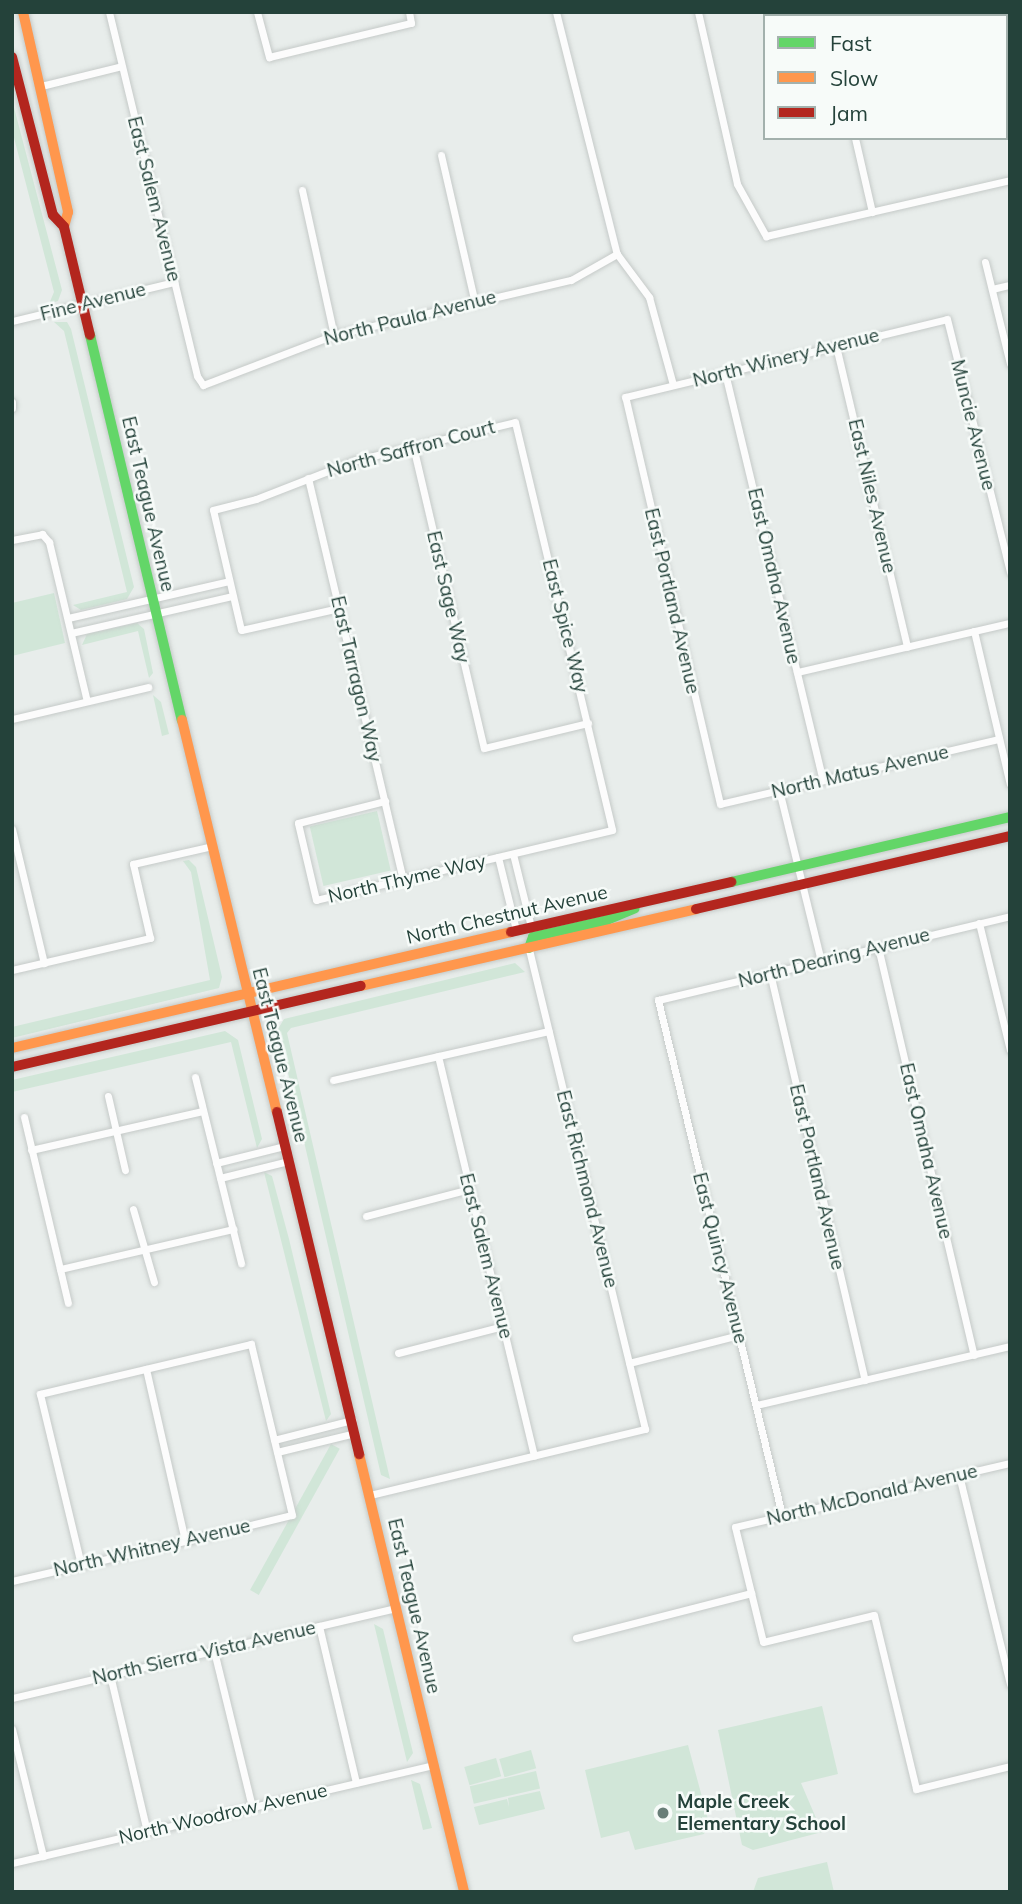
<!DOCTYPE html>
<style>
body{margin:0}
#map{position:relative;width:1022px;height:1904px;overflow:hidden;background:#e8edeb;font-family:Mulish,sans-serif}
div>[style]{position:absolute}
.green>*{inset:0;background:#d1e6d8;transform-origin:0 0}
.roads{filter:drop-shadow(0 0 2px #c5cac8) drop-shadow(0 0 2px #c5cac8)}
.street>*{height:7px;margin:-3.5px;padding:0 3.5px;transform-origin:3.5px;border-radius:3.5px;background:#fcfcfc}
.fast>*{height:10px;margin:-5px;padding:0 5px;transform-origin:5px;border-radius:5px;background:#63d668}
.slow>*{height:10px;margin:-5px;padding:0 5px;transform-origin:5px;border-radius:5px;background:#ff974d}
.jam>*{height:10px;margin:-5px;padding:0 5px;transform-origin:5px;border-radius:5px;background:#b3261e}
.dots>*{width:19px;height:19px;translate:-50% -50%;box-sizing:border-box;border:4px solid #f7fbf9;border-radius:50%}
span{translate:-50% -50%;white-space:nowrap;text-align:center;line-height:1.15;-webkit-text-stroke:5px #f7fbf9;paint-order:stroke}
.street-label{font-size:19px;color:#24423a}
.poi-label{font-size:19px;color:#24423a;font-weight:700}
.left{translate:0 -50%;text-align:left}
.frame{position:absolute;inset:0;border:14px solid #24423a;pointer-events:none}
.legend{position:absolute;left:763px;top:14px;width:245px;height:126px;box-sizing:border-box;background:#f7fbf9;border:2px solid #a3b1ad;margin:0;padding:9px 12px;list-style:none;font-size:21px;color:#24423a}
.legend li{display:flex;align-items:center;gap:14px;height:35px}
.legend b{width:35px;border:2px solid #a3b1ad}
</style>
<div id="map">
<div class="green">
<i style="clip-path:polygon(12px 100px,62px 290px,58px 301px,49px 304px,54px 292px,12px 130px)"></i>
<i style="clip-path:polygon(54px 322px,67px 322px,71px 329px,134px 587px,127px 599px,81px 610px,73px 605px,127px 592px,64px 331px)"></i>
<i style="clip-path:polygon(54px 593px,65px 643px,12px 656px,12px 603px)"></i>
<i style="clip-path:polygon(137px 623px,144px 629px,153px 673px,149px 678px,138px 631px,82px 645px,87px 634px)"></i>
<i style="clip-path:polygon(153px 695px,161px 702px,169px 734px,162px 736px)"></i>
<i style="left:377px;top:811px;width:61px;height:69px;rotate:77deg"></i>
<i style="clip-path:polygon(189px 860px,196px 867px,222px 977px,219px 988px,12px 1038px,12px 1027px,210px 980px,191px 872px,183px 861px)"></i>
<i style="clip-path:polygon(515px 963px,525px 972px,291px 1028px,287px 1033px,390px 1479px,381px 1475px,278px 1029px,284px 1019px)"></i>
<i style="clip-path:polygon(225px 1031px,238px 1040px,262px 1139px,257px 1148px,231px 1042px,12px 1092px,12px 1080px)"></i>
<i style="clip-path:polygon(264px 1172px,272px 1176px,289px 1239px,331px 1414px,326px 1421px)"></i>
<i style="left:331px;top:1444px;width:10px;height:167px;rotate:29deg"></i>
<i style="clip-path:polygon(374px 1624px,383px 1629px,413px 1753px,407px 1762px)"></i>
<i style="clip-path:polygon(822px 1706px,838px 1774px,801px 1783px,822px 1832px,753px 1850px,742px 1845px,718px 1730px)"></i>
<i style="clip-path:polygon(688px 1745px,709px 1823px,704px 1834px,635px 1850px,629px 1831px,601px 1838px,585px 1770px)"></i>
<i style="left:531px;top:1750px;width:19px;height:33px;rotate:74deg"></i>
<i style="left:496px;top:1758px;width:19px;height:33px;rotate:74deg"></i>
<i style="left:536px;top:1771px;width:18px;height:68px;rotate:77deg"></i>
<i style="clip-path:polygon(411px 1780px,420px 1784px,432px 1828px,423px 1830px)"></i>
<i style="clip-path:polygon(540px 1791px,545px 1809px,479px 1825px,474px 1807px,507px 1799px,509px 1807px,508px 1798px)"></i>
<i style="clip-path:polygon(827px 1862px,834px 1892px,753px 1892px,758px 1878px)"></i>
</div>
<div class="roads">
<div class="street">
<i style="left:109px;top:12px;width:374px;rotate:76.4deg"></i>
<i style="left:197px;top:376px;width:11px;rotate:56deg"></i>
<i style="left:203px;top:385px;width:140px;rotate:-20.9deg"></i>
<i style="left:334px;top:335px;width:243px;rotate:-13.1deg"></i>
<i style="left:571px;top:280px;width:53px;rotate:-29.5deg"></i>
<i style="left:257px;top:12px;width:47px;rotate:75.1deg"></i>
<i style="left:269px;top:57px;width:146px;rotate:-13.5deg"></i>
<i style="left:411px;top:23px;width:11px;rotate:-100deg"></i>
<i style="left:556px;top:12px;width:250px;rotate:75.9deg"></i>
<i style="left:617px;top:254px;width:54px;rotate:53.3deg"></i>
<i style="left:649px;top:297px;width:91px;rotate:74.7deg"></i>
<i style="left:698px;top:12px;width:176px;rotate:77.2deg"></i>
<i style="left:737px;top:184px;width:60px;rotate:60.9deg"></i>
<i style="left:766px;top:236px;width:250px;rotate:-12.9deg"></i>
<i style="left:824px;top:12px;width:4px;rotate:76deg"></i>
<i style="left:41px;top:86px;width:83px;rotate:-13.9deg"></i>
<i style="left:855px;top:138px;width:76px;rotate:77.1deg"></i>
<i style="left:441px;top:155px;width:152px;rotate:77.1deg"></i>
<i style="left:302px;top:190px;width:148px;rotate:77.6deg"></i>
<i style="left:985px;top:262px;width:105px;rotate:76.2deg"></i>
<i style="left:992px;top:289px;width:18px;rotate:-13deg"></i>
<i style="left:12px;top:321px;width:167px;rotate:-13.5deg"></i>
<i style="left:836px;top:346px;width:309px;rotate:76.7deg"></i>
<i style="left:725px;top:373px;width:419px;rotate:76.5deg"></i>
<i style="left:12px;top:402px;width:6px;rotate:90deg"></i>
<i style="left:413px;top:446px;width:310px;rotate:76.8deg"></i>
<i style="left:484px;top:748px;width:107px;rotate:-13.5deg"></i>
<i style="left:308px;top:478px;width:413px;rotate:76.7deg"></i>
<i style="left:12px;top:540px;width:31px;rotate:-11deg"></i>
<i style="left:42px;top:534px;width:11px;rotate:49deg"></i>
<i style="left:49px;top:542px;width:163px;rotate:76.6deg"></i>
<i style="left:339px;top:608px;width:100px;rotate:167.3deg"></i>
<i style="left:241px;top:630px;width:123px;rotate:-103.1deg"></i>
<i style="left:213px;top:510px;width:44px;rotate:-14.3deg"></i>
<i style="left:256px;top:499px;width:107px;rotate:-21.3deg"></i>
<i style="left:356px;top:460px;width:163px;rotate:-13.4deg"></i>
<i style="left:515px;top:422px;width:419px;rotate:76.6deg"></i>
<i style="left:612px;top:830px;width:304px;rotate:166.7deg"></i>
<i style="left:316px;top:900px;width:79px;rotate:-103.2deg"></i>
<i style="left:298px;top:823px;width:90px;rotate:-14.2deg"></i>
<i style="left:68px;top:618px;width:165px;rotate:-12.9deg"></i>
<i style="left:974px;top:631px;width:157px;rotate:76.8deg"></i>
<i style="left:71px;top:633px;width:166px;rotate:-12.9deg"></i>
<i style="left:797px;top:672px;width:219px;rotate:-13deg"></i>
<i style="left:12px;top:719px;width:140px;rotate:-13.2deg"></i>
<i style="left:999px;top:739px;width:286px;rotate:166.9deg"></i>
<i style="left:720px;top:804px;width:418px;rotate:-103.1deg"></i>
<i style="left:625px;top:397px;width:331px;rotate:-13.6deg"></i>
<i style="left:947px;top:319px;width:261px;rotate:76deg"></i>
<i style="left:779px;top:790px;width:176px;rotate:76.2deg"></i>
<i style="left:12px;top:829px;width:138px;rotate:76.6deg"></i>
<i style="left:513px;top:854px;width:75px;rotate:76.1deg"></i>
<i style="left:498px;top:857px;width:75px;rotate:76.1deg"></i>
<i style="left:979px;top:923px;width:131px;rotate:76.3deg"></i>
<i style="left:878px;top:947px;width:419px;rotate:76.8deg"></i>
<i style="left:12px;top:970px;width:142px;rotate:-13.1deg"></i>
<i style="left:150px;top:938px;width:76px;rotate:-102.9deg"></i>
<i style="left:133px;top:864px;width:81px;rotate:-12.8deg"></i>
<i style="left:770px;top:973px;width:418px;rotate:76.9deg"></i>
<i style="left:438px;top:1056px;width:411px;rotate:76.5deg"></i>
<i style="left:195px;top:1077px;width:192px;rotate:76.1deg"></i>
<i style="left:333px;top:1080px;width:221px;rotate:-12.8deg"></i>
<i style="left:108px;top:1096px;width:76px;rotate:77.1deg"></i>
<i style="left:24px;top:1117px;width:191px;rotate:76.7deg"></i>
<i style="left:31px;top:1150px;width:176px;rotate:-12.8deg"></i>
<i style="left:216px;top:1163px;width:70px;rotate:-14deg"></i>
<i style="left:220px;top:1178px;width:70px;rotate:-14deg"></i>
<i style="left:133px;top:1209px;width:76px;rotate:74deg"></i>
<i style="left:366px;top:1216px;width:107px;rotate:-14.6deg"></i>
<i style="left:60px;top:1269px;width:178px;rotate:-13deg"></i>
<i style="left:398px;top:1353px;width:108px;rotate:-14.4deg"></i>
<i style="left:629px;top:1363px;width:114px;rotate:-14.3deg"></i>
<i style="left:146px;top:1369px;width:176px;rotate:77.2deg"></i>
<i style="left:756px;top:1405px;width:261px;rotate:-13.1deg"></i>
<i style="left:274px;top:1440px;width:81px;rotate:-14.4deg"></i>
<i style="left:277px;top:1452px;width:80px;rotate:-13.7deg"></i>
<i style="left:1010px;top:1463px;width:282px;rotate:166.9deg"></i>
<i style="left:735px;top:1527px;width:118px;rotate:76.3deg"></i>
<i style="left:763px;top:1642px;width:114px;rotate:-13.7deg"></i>
<i style="left:874px;top:1615px;width:179px;rotate:76.4deg"></i>
<i style="left:916px;top:1789px;width:97px;rotate:-13.7deg"></i>
<i style="left:959px;top:1475px;width:215px;rotate:76.3deg"></i>
<i style="left:370px;top:1495px;width:283px;rotate:-13.5deg"></i>
<i style="left:645px;top:1429px;width:495px;rotate:-103.6deg"></i>
<i style="left:782px;top:1515px;width:530px;rotate:-103.54deg"></i>
<i style="left:658px;top:1000px;width:362px;rotate:-13.4deg"></i>
<i style="left:12px;top:1581px;width:178px;rotate:-13deg"></i>
<i style="left:185px;top:1541px;width:110px;rotate:-13.7deg"></i>
<i style="left:292px;top:1515px;width:176px;rotate:-103.5deg"></i>
<i style="left:251px;top:1344px;width:217px;rotate:166.7deg"></i>
<i style="left:40px;top:1394px;width:176px;rotate:76.5deg"></i>
<i style="left:319px;top:1626px;width:161px;rotate:76.7deg"></i>
<i style="left:576px;top:1638px;width:181px;rotate:-14.4deg"></i>
<i style="left:214px;top:1651px;width:161px;rotate:76.3deg"></i>
<i style="left:110px;top:1675px;width:161px;rotate:76.7deg"></i>
<i style="left:12px;top:1698px;width:394px;rotate:-13.2deg"></i>
<i style="left:12px;top:1729px;width:131px;rotate:76.3deg"></i>
<i style="left:12px;top:1863px;width:432px;rotate:-13.1deg"></i>
</div>
<div class="fast">
<i style="left:90px;top:335px;width:396px;rotate:76.6deg"></i>
<i style="left:731px;top:882px;width:286px;rotate:-13.1deg"></i>
<i style="left:529px;top:948px;width:12px;rotate:-70deg"></i>
<i style="left:533px;top:937px;width:76px;rotate:-12.9deg"></i>
<i style="left:607px;top:920px;width:30px;rotate:-23deg"></i>
</div>
<div class="slow">
<i style="left:23px;top:12px;width:205px;rotate:77.3deg"></i>
<i style="left:68px;top:212px;width:16px;rotate:105deg"></i>
<i style="left:182px;top:720px;width:403px;rotate:76.4deg"></i>
<i style="left:361px;top:986px;width:344px;rotate:-12.9deg"></i>
<i style="left:12px;top:1048px;width:512px;rotate:-13.09deg"></i>
<i style="left:359px;top:1454px;width:450px;rotate:76.5deg"></i>
</div>
<div class="jam">
<i style="left:12px;top:57px;width:163px;rotate:75.5deg"></i>
<i style="left:53px;top:215px;width:16px;rotate:47deg"></i>
<i style="left:64px;top:227px;width:111px;rotate:76.5deg"></i>
<i style="left:696px;top:909px;width:322px;rotate:-13.1deg"></i>
<i style="left:511px;top:932px;width:226px;rotate:-12.8deg"></i>
<i style="left:12px;top:1067px;width:358px;rotate:-13.1deg"></i>
<i style="left:277px;top:1112px;width:352px;rotate:76.5deg"></i>
</div>
</div>
<div class="dots">
<i style="left:663px;top:1813px;background:#697e78"></i>
</div>
<div class="street-label">
<span style="left:154px;top:199px;rotate:76deg">East Salem Avenue</span>
<span style="left:93px;top:302px;rotate:-14deg">Fine Avenue</span>
<span style="left:410px;top:318px;rotate:-14deg">North Paula Avenue</span>
<span style="left:786px;top:358px;rotate:-14deg">North Winery Avenue</span>
<span style="left:973px;top:425px;rotate:76deg">Muncie Avenue</span>
<span style="left:411px;top:449px;rotate:-15deg">North Saffron Court</span>
<span style="left:872px;top:496px;rotate:77deg">East Niles Avenue</span>
<span style="left:148px;top:504px;rotate:77deg">East Teague Avenue</span>
<span style="left:774px;top:576px;rotate:77deg">East Omaha Avenue</span>
<span style="left:448px;top:597px;rotate:77deg">East Sage Way</span>
<span style="left:672px;top:601px;rotate:77deg">East Portland Avenue</span>
<span style="left:565px;top:626px;rotate:76deg">East Spice Way</span>
<span style="left:356px;top:679px;rotate:77deg">East Tarragon Way</span>
<span style="left:860px;top:772px;rotate:-13deg">North Matus Avenue</span>
<span style="left:407px;top:879px;rotate:-13deg">North Thyme Way</span>
<span style="left:507px;top:915px;rotate:-13deg">North Chestnut Avenue</span>
<span style="left:834px;top:958px;rotate:-14deg">North Dearing Avenue</span>
<span style="left:280px;top:1055px;rotate:76deg">East Teague Avenue</span>
<span style="left:926px;top:1151px;rotate:77deg">East Omaha Avenue</span>
<span style="left:817px;top:1177px;rotate:77deg">East Portland Avenue</span>
<span style="left:587px;top:1189px;rotate:76deg">East Richmond Avenue</span>
<span style="left:486px;top:1256px;rotate:76deg">East Salem Avenue</span>
<span style="left:720px;top:1258px;rotate:76deg">East Quincy Avenue</span>
<span style="left:872px;top:1495px;rotate:-13deg">North McDonald Avenue</span>
<span style="left:152px;top:1548px;rotate:-13deg">North Whitney Avenue</span>
<span style="left:414px;top:1606px;rotate:77deg">East Teague Avenue</span>
<span style="left:204px;top:1653px;rotate:-13deg">North Sierra Vista Avenue</span>
<span style="left:223px;top:1814px;rotate:-13deg">North Woodrow Avenue</span>
</div>
<div class="poi-label">
<span class="left" style="left:677px;top:1813px">Maple Creek<br>Elementary School</span>
</div>
<div class="frame"></div>
<ul class="legend">
<li><b style="height:9px;background:#63d668"></b>Fast</li>
<li><b style="height:9px;background:#ff974d"></b>Slow</li>
<li><b style="height:9px;background:#b3261e"></b>Jam</li>
</ul>
</div>
